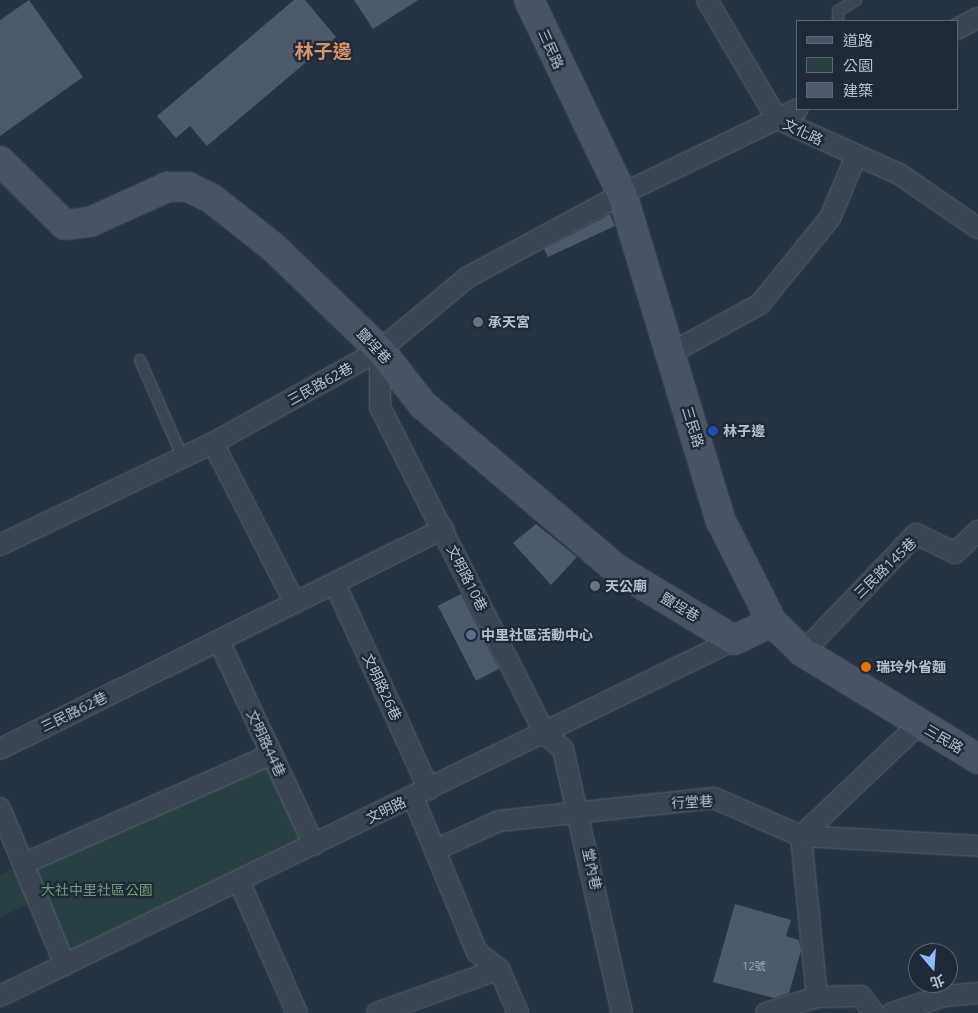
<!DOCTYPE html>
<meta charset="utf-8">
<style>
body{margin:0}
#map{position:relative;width:978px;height:1013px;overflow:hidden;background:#263342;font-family:"Open Sans","Noto Sans TC",sans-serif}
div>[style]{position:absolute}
.green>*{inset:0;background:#284043}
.building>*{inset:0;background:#4c5a6b;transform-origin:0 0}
.roads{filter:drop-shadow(0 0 1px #58626f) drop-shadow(0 0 1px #58626f)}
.lane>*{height:10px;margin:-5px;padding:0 5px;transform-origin:5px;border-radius:5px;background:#3a4452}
.street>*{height:20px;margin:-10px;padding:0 10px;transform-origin:10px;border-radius:10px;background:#3a4452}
.secondary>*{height:28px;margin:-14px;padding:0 14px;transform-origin:14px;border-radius:14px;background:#485465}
.dots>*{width:14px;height:14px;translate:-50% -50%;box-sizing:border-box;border:2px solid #1f2937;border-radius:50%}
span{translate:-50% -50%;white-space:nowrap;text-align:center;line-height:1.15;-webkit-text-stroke:4.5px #1f2937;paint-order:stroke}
.number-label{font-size:11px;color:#9ca6b4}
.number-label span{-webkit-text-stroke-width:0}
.street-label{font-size:14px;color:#b7c0cc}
.poi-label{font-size:14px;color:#b7c0cc;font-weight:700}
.left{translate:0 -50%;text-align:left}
.park-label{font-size:14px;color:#6e9d78}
.district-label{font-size:19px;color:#d79567;font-weight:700}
.legend{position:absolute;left:796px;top:20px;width:162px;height:90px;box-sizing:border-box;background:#1f2937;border:1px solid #5c6573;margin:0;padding:6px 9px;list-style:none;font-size:15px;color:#b7c0cc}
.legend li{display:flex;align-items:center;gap:10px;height:25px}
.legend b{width:25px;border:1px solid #5c6573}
.north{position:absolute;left:908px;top:943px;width:50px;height:50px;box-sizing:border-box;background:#1f2937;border:1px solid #5c6573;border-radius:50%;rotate:162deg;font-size:14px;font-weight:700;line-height:20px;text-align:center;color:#b7c0cc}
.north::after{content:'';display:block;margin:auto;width:18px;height:22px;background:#8fbaf9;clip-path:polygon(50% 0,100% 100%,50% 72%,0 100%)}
</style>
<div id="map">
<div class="green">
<i style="clip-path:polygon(272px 754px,314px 845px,65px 965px,38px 900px,0 917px,0 875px)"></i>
</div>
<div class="building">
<i style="clip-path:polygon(29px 0,83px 77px,0 136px,0 20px)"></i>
<i style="clip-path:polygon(294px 0,305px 0,336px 37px,207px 146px,190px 126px,176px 138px,157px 116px)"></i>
<i style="clip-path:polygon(354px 0,418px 0,373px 29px)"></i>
<i style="clip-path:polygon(610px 214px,615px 226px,548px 257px,544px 249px)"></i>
<i style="clip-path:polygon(536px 524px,577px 557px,551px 585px,513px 543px)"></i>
<i style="left:461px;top:594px;width:84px;height:26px;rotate:63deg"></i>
<i style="clip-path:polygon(735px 904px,791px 920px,786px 936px,799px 940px,801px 951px,789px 993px,774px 998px,713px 982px)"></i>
</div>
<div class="roads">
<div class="lane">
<i style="left:838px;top:21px;width:10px;rotate:-90deg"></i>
<i style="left:838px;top:11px;width:21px;rotate:-31deg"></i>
<i style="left:140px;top:360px;width:107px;rotate:66.3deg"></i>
</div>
<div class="street">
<i style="left:707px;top:0;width:138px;rotate:59.5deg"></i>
<i style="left:957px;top:29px;width:24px;rotate:-28deg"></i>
<i style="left:777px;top:119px;width:134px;rotate:24.3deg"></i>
<i style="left:899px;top:174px;width:96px;rotate:34.4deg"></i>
<i style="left:380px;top:350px;width:57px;rotate:90deg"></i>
<i style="left:380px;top:407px;width:366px;rotate:63.2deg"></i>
<i style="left:545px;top:734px;width:23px;rotate:40deg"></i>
<i style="left:563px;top:749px;width:271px;rotate:77.4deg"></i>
<i style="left:671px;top:353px;width:102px;rotate:-28.8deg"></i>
<i style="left:760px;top:304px;width:111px;rotate:-50.9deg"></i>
<i style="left:830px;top:218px;width:67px;rotate:-67.2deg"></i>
<i style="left:213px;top:443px;width:180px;rotate:62.9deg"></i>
<i style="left:0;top:545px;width:236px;rotate:-25.6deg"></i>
<i style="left:213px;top:443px;width:191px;rotate:-29.1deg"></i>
<i style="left:380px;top:350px;width:114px;rotate:-39.7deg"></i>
<i style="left:468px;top:277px;width:175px;rotate:-28.3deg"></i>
<i style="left:622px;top:194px;width:195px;rotate:-25.8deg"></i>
<i style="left:335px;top:584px;width:226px;rotate:65.4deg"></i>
<i style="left:219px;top:641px;width:225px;rotate:65deg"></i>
<i style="left:803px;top:652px;width:163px;rotate:-46.2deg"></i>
<i style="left:916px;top:534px;width:43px;rotate:26deg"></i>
<i style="left:955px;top:553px;width:32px;rotate:-44deg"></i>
<i style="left:0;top:749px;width:495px;rotate:-26.4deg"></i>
<i style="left:413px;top:797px;width:168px;rotate:67.6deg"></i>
<i style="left:477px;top:952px;width:28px;rotate:38deg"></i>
<i style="left:0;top:808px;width:170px;rotate:67.5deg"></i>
<i style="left:435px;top:850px;width:70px;rotate:-24.4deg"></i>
<i style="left:499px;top:821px;width:216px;rotate:-6.1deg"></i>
<i style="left:714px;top:798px;width:95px;rotate:23.6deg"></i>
<i style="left:801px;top:836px;width:177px;rotate:3.2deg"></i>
<i style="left:23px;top:864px;width:272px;rotate:-23.8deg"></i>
<i style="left:239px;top:881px;width:144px;rotate:66.3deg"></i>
<i style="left:0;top:996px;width:816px;rotate:-25.87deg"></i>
<i style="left:817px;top:997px;width:162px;rotate:-95.7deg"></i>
<i style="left:801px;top:836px;width:163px;rotate:-43.5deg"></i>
<i style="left:377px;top:1013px;width:130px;rotate:-19.8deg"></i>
<i style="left:499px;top:969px;width:48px;rotate:66.6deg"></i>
<i style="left:766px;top:1013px;width:53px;rotate:-17.4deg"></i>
<i style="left:817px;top:997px;width:44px;rotate:-1.3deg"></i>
<i style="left:861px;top:996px;width:21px;rotate:53deg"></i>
<i style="left:892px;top:1013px;width:55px;rotate:-18.1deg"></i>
<i style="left:944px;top:996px;width:34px;rotate:-5deg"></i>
</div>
<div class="secondary">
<i style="left:529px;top:0;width:215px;rotate:64.4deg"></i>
<i style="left:622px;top:194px;width:342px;rotate:73.2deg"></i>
<i style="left:721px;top:521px;width:113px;rotate:63.2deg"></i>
<i style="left:772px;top:622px;width:43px;rotate:44.1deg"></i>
<i style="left:803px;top:652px;width:205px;rotate:31.4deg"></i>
<i style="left:0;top:161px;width:91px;rotate:44.6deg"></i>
<i style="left:65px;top:225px;width:25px;rotate:-7deg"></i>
<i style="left:90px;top:222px;width:85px;rotate:-24.4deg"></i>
<i style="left:167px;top:187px;width:21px"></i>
<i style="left:188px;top:187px;width:25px;rotate:26deg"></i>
<i style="left:211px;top:198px;width:79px;rotate:38.3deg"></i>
<i style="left:273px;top:247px;width:149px;rotate:43.9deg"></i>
<i style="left:380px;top:350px;width:70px;rotate:52deg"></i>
<i style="left:423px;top:405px;width:252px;rotate:40.3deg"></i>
<i style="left:615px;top:568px;width:139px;rotate:31.2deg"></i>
<i style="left:734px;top:640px;width:42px;rotate:-25.3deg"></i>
</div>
</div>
<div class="dots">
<i style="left:478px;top:322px;background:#6b7280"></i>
<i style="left:713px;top:431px;background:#1a4fb4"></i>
<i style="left:595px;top:586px;background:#6b7280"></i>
<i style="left:471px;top:635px;background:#5c6f8a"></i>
<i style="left:866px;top:667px;background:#e8710a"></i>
</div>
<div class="number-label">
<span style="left:754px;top:966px">12號</span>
</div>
<div class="street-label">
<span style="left:551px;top:49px;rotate:66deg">三民路</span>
<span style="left:803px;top:132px;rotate:25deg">文化路</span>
<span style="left:374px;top:346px;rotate:47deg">鹽埕巷</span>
<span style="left:320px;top:384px;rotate:-29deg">三民路62巷</span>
<span style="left:693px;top:427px;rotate:73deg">三民路</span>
<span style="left:885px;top:568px;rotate:-44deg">三民路145巷</span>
<span style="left:467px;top:578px;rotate:63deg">文明路10巷</span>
<span style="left:680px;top:607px;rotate:31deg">鹽埕巷</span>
<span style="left:382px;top:687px;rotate:65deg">文明路26巷</span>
<span style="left:74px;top:712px;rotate:-26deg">三民路62巷</span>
<span style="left:944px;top:739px;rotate:31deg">三民路</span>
<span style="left:266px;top:743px;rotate:65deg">文明路44巷</span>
<span style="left:692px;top:802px;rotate:-3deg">行堂巷</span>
<span style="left:386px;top:810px;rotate:-26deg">文明路</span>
<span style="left:592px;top:869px;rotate:78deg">堂內巷</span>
</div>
<div class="poi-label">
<span class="left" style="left:488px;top:322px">承天宮</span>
<span class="left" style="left:723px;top:431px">林子邊</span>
<span class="left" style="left:605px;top:586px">天公廟</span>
<span class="left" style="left:481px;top:635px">中里社區活動中心</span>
<span class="left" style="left:876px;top:667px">瑞玲外省麵</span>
</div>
<div class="park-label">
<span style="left:97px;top:890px">大社中里社區公園</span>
</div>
<div class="district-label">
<span style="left:323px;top:52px">林子邊</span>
</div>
<ul class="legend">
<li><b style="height:6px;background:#485465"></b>道路</li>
<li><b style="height:14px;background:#284043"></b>公園</li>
<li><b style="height:14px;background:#4c5a6b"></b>建築</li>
</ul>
<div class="north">北</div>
</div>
